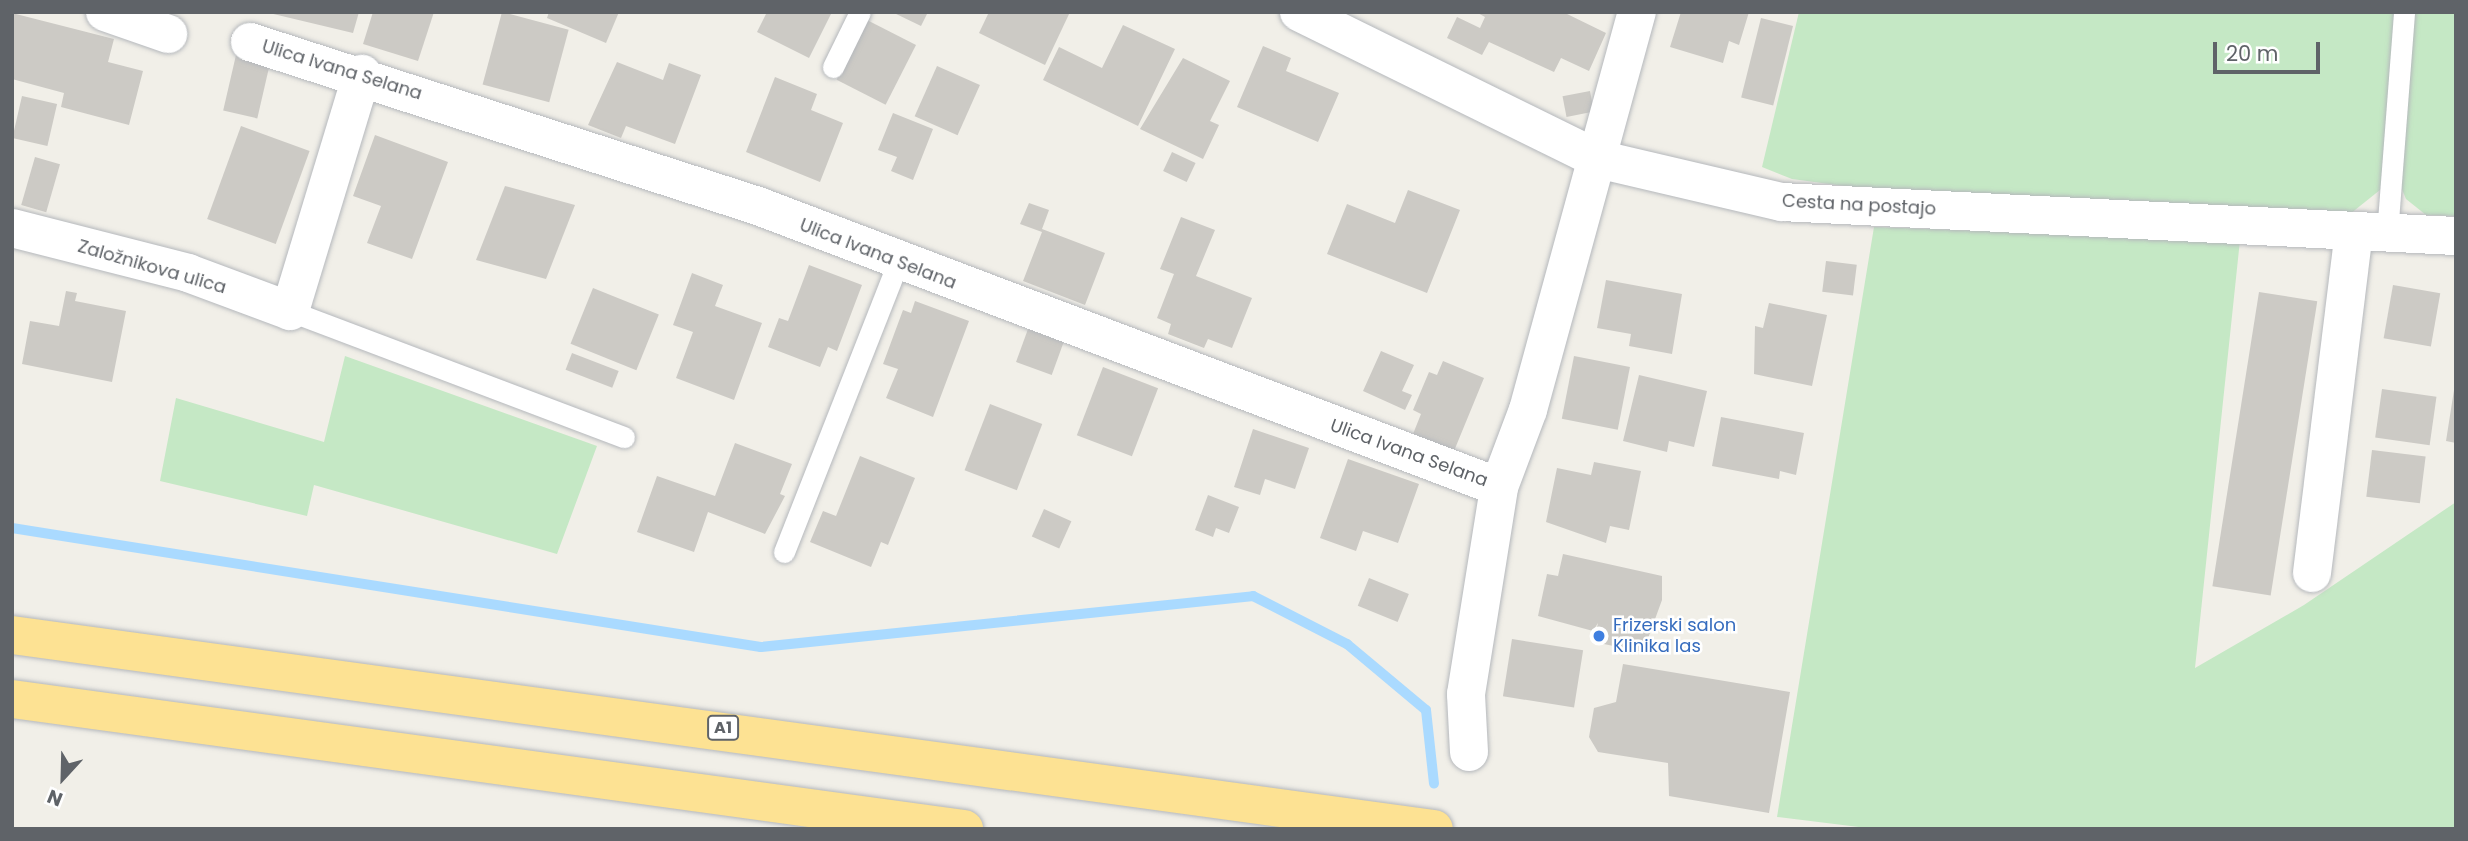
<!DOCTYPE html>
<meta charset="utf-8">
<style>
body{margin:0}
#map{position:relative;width:2468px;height:841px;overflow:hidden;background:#f1efe8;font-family:Poppins,sans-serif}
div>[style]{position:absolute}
.green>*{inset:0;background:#c5e8c5}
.stream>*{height:10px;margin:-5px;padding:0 5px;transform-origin:5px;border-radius:5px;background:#aadaff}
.building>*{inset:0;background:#cccac5;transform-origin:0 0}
.roads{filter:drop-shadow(0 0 2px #b5b8bc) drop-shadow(0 0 2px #b5b8bc)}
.service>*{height:21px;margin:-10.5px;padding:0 10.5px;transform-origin:10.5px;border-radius:10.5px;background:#fff}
.minor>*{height:38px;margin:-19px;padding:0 19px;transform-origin:19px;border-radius:19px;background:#fff}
.motorway>*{height:38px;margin:-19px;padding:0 19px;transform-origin:19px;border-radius:19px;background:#fde293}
.dots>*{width:19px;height:19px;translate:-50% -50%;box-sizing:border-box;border:4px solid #fff;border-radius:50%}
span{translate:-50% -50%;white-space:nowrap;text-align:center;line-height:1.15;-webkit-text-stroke:5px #fff;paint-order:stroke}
.shield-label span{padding:2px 5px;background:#fff;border:2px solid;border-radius:5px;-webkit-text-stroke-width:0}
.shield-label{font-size:16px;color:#5f6368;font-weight:700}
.street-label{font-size:18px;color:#5f6368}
.shop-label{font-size:18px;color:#366cbe}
.left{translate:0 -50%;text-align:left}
.frame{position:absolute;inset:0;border:14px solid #5f6368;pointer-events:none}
.north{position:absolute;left:28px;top:743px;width:70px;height:70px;-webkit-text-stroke:5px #fff;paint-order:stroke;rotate:202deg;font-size:19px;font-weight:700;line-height:28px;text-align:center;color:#5f6368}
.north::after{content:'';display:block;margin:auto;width:24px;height:32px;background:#5f6368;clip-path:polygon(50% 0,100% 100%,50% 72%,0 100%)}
.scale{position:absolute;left:2213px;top:42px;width:107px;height:32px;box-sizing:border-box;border:4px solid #5f6368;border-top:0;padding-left:9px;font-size:21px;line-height:24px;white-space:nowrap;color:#5f6368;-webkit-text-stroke:5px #fff;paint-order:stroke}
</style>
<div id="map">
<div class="green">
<i style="clip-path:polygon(1799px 12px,2398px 12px,2380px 190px,2350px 214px,1874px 190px,1792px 179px,1762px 167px)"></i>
<i style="clip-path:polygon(2412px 12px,2456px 12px,2456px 216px,2426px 215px,2406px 199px,2399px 182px)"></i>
<i style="clip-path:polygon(1874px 227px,2240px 240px,2195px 668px,2304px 605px,2456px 502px,2456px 829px,1875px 829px,1777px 817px)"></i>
<i style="clip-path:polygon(345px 356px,597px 446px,557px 554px,314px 485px,307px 516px,160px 481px,176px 398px,324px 442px)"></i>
</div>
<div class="stream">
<i style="left:12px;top:528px;width:758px;rotate:9.03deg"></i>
<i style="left:761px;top:647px;width:495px;rotate:-5.9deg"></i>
<i style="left:1253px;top:596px;width:106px;rotate:27.1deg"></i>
<i style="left:1347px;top:644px;width:103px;rotate:39.9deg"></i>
<i style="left:1426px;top:710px;width:74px;rotate:83.8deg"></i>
</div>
<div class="building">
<i style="clip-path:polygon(265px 12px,359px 12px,353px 33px)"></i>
<i style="clip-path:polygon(373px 12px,434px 12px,418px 61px,363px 44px)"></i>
<i style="left:502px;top:12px;width:69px;height:75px;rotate:15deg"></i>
<i style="clip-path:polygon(549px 12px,619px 12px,606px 43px,547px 18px)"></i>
<i style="clip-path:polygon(767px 12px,832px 12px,809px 58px,757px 32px)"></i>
<i style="clip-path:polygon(892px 12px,928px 12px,921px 26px)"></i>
<i style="clip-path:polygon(989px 12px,1070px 12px,1045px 65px,979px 33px)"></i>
<i style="clip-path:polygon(1476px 12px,1563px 12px,1606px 33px,1589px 71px,1561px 58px,1554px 72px,1489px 42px,1482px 55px,1447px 38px,1457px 17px,1480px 28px,1485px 17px)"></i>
<i style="clip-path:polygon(1681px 12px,1749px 12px,1739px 45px,1729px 41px,1723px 63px,1670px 47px)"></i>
<i style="clip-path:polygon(12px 13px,114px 39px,108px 62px,143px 71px,129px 125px,61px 107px,64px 93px,12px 79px)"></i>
<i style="left:1761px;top:18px;width:33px;height:82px;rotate:14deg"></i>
<i style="left:867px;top:20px;width:55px;height:67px;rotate:27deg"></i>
<i style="clip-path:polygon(1123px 25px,1175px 49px,1138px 126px,1043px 80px,1059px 47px,1102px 68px)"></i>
<i style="clip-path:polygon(1263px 46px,1291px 58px,1286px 71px,1339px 93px,1318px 142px,1237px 107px)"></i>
<i style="left:236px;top:55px;width:35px;height:57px;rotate:13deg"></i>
<i style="clip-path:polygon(1183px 58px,1230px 81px,1210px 121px,1219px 125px,1203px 159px,1140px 129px)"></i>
<i style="clip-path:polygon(617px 62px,663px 80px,669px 63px,701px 75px,675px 144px,626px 126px,621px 138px,588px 125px)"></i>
<i style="left:937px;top:66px;width:47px;height:55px;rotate:24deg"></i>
<i style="clip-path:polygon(775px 77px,817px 94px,811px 110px,843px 123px,820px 182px,746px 152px)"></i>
<i style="left:1590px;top:91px;width:21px;height:28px;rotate:79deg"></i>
<i style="left:22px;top:96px;width:36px;height:43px;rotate:13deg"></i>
<i style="clip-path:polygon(893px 113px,933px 129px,913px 180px,891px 171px,897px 157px,878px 150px)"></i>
<i style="left:241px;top:126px;width:73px;height:99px;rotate:20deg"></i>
<i style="clip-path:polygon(375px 135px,448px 162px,412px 259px,367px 243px,381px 206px,353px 196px)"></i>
<i style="left:1172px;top:152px;width:26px;height:21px;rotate:25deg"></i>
<i style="left:35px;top:157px;width:26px;height:50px;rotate:16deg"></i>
<i style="clip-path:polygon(505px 186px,575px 205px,546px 279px,476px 260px)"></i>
<i style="clip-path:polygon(1408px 190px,1460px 210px,1427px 293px,1327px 254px,1347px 204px,1395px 223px)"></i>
<i style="clip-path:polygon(1029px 203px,1049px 210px,1042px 229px,1105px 253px,1085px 305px,1023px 281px,1042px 232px,1020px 224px)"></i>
<i style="clip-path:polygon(1181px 217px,1215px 230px,1196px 276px,1252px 298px,1232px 348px,1208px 339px,1204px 348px,1168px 334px,1171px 324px,1157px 318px,1174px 274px,1160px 269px)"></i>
<i style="left:1826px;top:261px;width:31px;height:31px;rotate:7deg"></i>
<i style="clip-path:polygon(809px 265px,862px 285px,837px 351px,828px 347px,820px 367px,768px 347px,779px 318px,788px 321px)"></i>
<i style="clip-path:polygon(692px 273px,723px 285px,715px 306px,762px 323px,734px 400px,676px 378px,693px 332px,673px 325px)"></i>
<i style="clip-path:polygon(1606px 280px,1682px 294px,1672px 354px,1629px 346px,1631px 334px,1597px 328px)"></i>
<i style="left:2393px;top:285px;width:48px;height:54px;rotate:10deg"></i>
<i style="left:593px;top:288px;width:71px;height:60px;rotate:22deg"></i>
<i style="clip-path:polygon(66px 291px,77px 293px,75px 301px,126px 311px,112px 382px,22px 364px,30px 321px,59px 326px)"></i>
<i style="left:2259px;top:292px;width:59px;height:298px;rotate:9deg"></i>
<i style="clip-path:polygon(915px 301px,969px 321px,933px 417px,886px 398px,898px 369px,883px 364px,903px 310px,911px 313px)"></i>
<i style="clip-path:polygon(1769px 303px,1827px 315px,1812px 386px,1754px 374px,1755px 326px,1763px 328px)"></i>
<i style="left:1028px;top:329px;width:38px;height:35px;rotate:20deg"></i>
<i style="clip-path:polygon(1381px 351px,1414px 365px,1402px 391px,1412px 395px,1405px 410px,1363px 391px)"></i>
<i style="left:572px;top:353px;width:50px;height:18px;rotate:21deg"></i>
<i style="left:1574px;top:356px;width:57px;height:64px;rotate:11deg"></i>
<i style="clip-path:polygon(1443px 361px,1484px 378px,1454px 451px,1413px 434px,1421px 414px,1413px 410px,1429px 372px,1437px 375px)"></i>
<i style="left:1103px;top:367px;width:59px;height:73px;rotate:21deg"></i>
<i style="clip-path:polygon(1639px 375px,1707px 391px,1694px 447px,1669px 441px,1667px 452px,1623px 441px)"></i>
<i style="left:2382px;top:389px;width:55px;height:49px;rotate:8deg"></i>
<i style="clip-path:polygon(2454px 390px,2456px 390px,2456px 443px,2446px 441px)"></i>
<i style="left:990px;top:404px;width:56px;height:71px;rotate:21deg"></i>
<i style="clip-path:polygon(1721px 417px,1804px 433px,1796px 475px,1780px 471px,1779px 479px,1712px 466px)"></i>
<i style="clip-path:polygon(1253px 429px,1309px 448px,1295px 489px,1265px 479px,1260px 495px,1234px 487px)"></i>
<i style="clip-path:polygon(735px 443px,792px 464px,780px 494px,785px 496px,765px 534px,708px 512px,694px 552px,637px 532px,657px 476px,715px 496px)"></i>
<i style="left:2372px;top:450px;width:54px;height:47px;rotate:7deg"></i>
<i style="clip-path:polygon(860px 456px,915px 478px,888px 545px,881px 542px,871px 567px,810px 542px,823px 511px,836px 516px)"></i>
<i style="clip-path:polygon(1348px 459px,1419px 484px,1398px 543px,1363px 531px,1356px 551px,1320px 538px)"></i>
<i style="clip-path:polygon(1594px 462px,1641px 471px,1629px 530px,1610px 526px,1606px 543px,1546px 522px,1557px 468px,1591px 475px)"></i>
<i style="clip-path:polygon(1208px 495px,1239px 507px,1229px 533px,1216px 528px,1213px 537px,1195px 530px)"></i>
<i style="left:1044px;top:509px;width:30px;height:30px;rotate:24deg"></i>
<i style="clip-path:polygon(1563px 554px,1662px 576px,1662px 600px,1643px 652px,1594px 642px,1598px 623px,1593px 631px,1538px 616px,1547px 574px,1558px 576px)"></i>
<i style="left:1369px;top:578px;width:43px;height:30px;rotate:22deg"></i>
<i style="left:1512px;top:639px;width:72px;height:58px;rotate:9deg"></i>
<i style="clip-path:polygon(1623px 664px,1790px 692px,1769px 813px,1669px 796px,1668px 763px,1598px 752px,1589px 737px,1594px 708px,1616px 702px)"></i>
</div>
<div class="roads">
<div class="service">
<i style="left:833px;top:67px;width:61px;rotate:-63.9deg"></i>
<i style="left:2387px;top:234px;width:223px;rotate:-85.6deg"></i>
<i style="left:290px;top:311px;width:357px;rotate:20.7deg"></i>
<i style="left:784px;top:552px;width:312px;rotate:-68.5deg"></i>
</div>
<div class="minor">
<i style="left:105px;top:12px;width:67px;rotate:19.2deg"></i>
<i style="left:1299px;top:12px;width:333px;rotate:26.2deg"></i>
<i style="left:1598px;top:159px;width:189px;rotate:13.2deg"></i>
<i style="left:1782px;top:202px;width:675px;rotate:2.89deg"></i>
<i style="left:250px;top:42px;width:534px;rotate:17.89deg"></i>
<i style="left:758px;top:206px;width:792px;rotate:20.77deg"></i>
<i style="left:12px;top:228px;width:182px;rotate:14.3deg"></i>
<i style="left:188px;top:273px;width:109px;rotate:20.4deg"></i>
<i style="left:290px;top:311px;width:248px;rotate:-73.1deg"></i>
<i style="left:2312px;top:573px;width:343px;rotate:-83deg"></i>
<i style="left:1469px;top:752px;width:58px;rotate:-93deg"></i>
<i style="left:1466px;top:694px;width:210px;rotate:-80.9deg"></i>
<i style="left:1499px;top:487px;width:82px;rotate:-69.4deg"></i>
<i style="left:1528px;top:410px;width:413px;rotate:-74.7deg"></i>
</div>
<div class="motorway">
<i style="left:12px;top:635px;width:1435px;rotate:7.77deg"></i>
<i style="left:12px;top:699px;width:961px;rotate:7.78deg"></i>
</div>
</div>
<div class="dots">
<i style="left:1599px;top:636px;background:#3f7fe0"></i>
</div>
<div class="shield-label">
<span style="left:723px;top:728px">A1</span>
</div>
<div class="street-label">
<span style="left:342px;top:70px;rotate:17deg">Ulica Ivana Selana</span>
<span style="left:1859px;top:205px;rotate:3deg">Cesta na postajo</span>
<span style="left:878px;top:254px;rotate:21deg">Ulica Ivana Selana</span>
<span style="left:152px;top:267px;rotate:16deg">Založnikova ulica</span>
<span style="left:1409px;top:453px;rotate:20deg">Ulica Ivana Selana</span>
</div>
<div class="shop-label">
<span class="left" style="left:1613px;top:636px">Frizerski salon<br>Klinika las</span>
</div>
<div class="frame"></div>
<div class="north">N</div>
<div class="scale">20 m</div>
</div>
